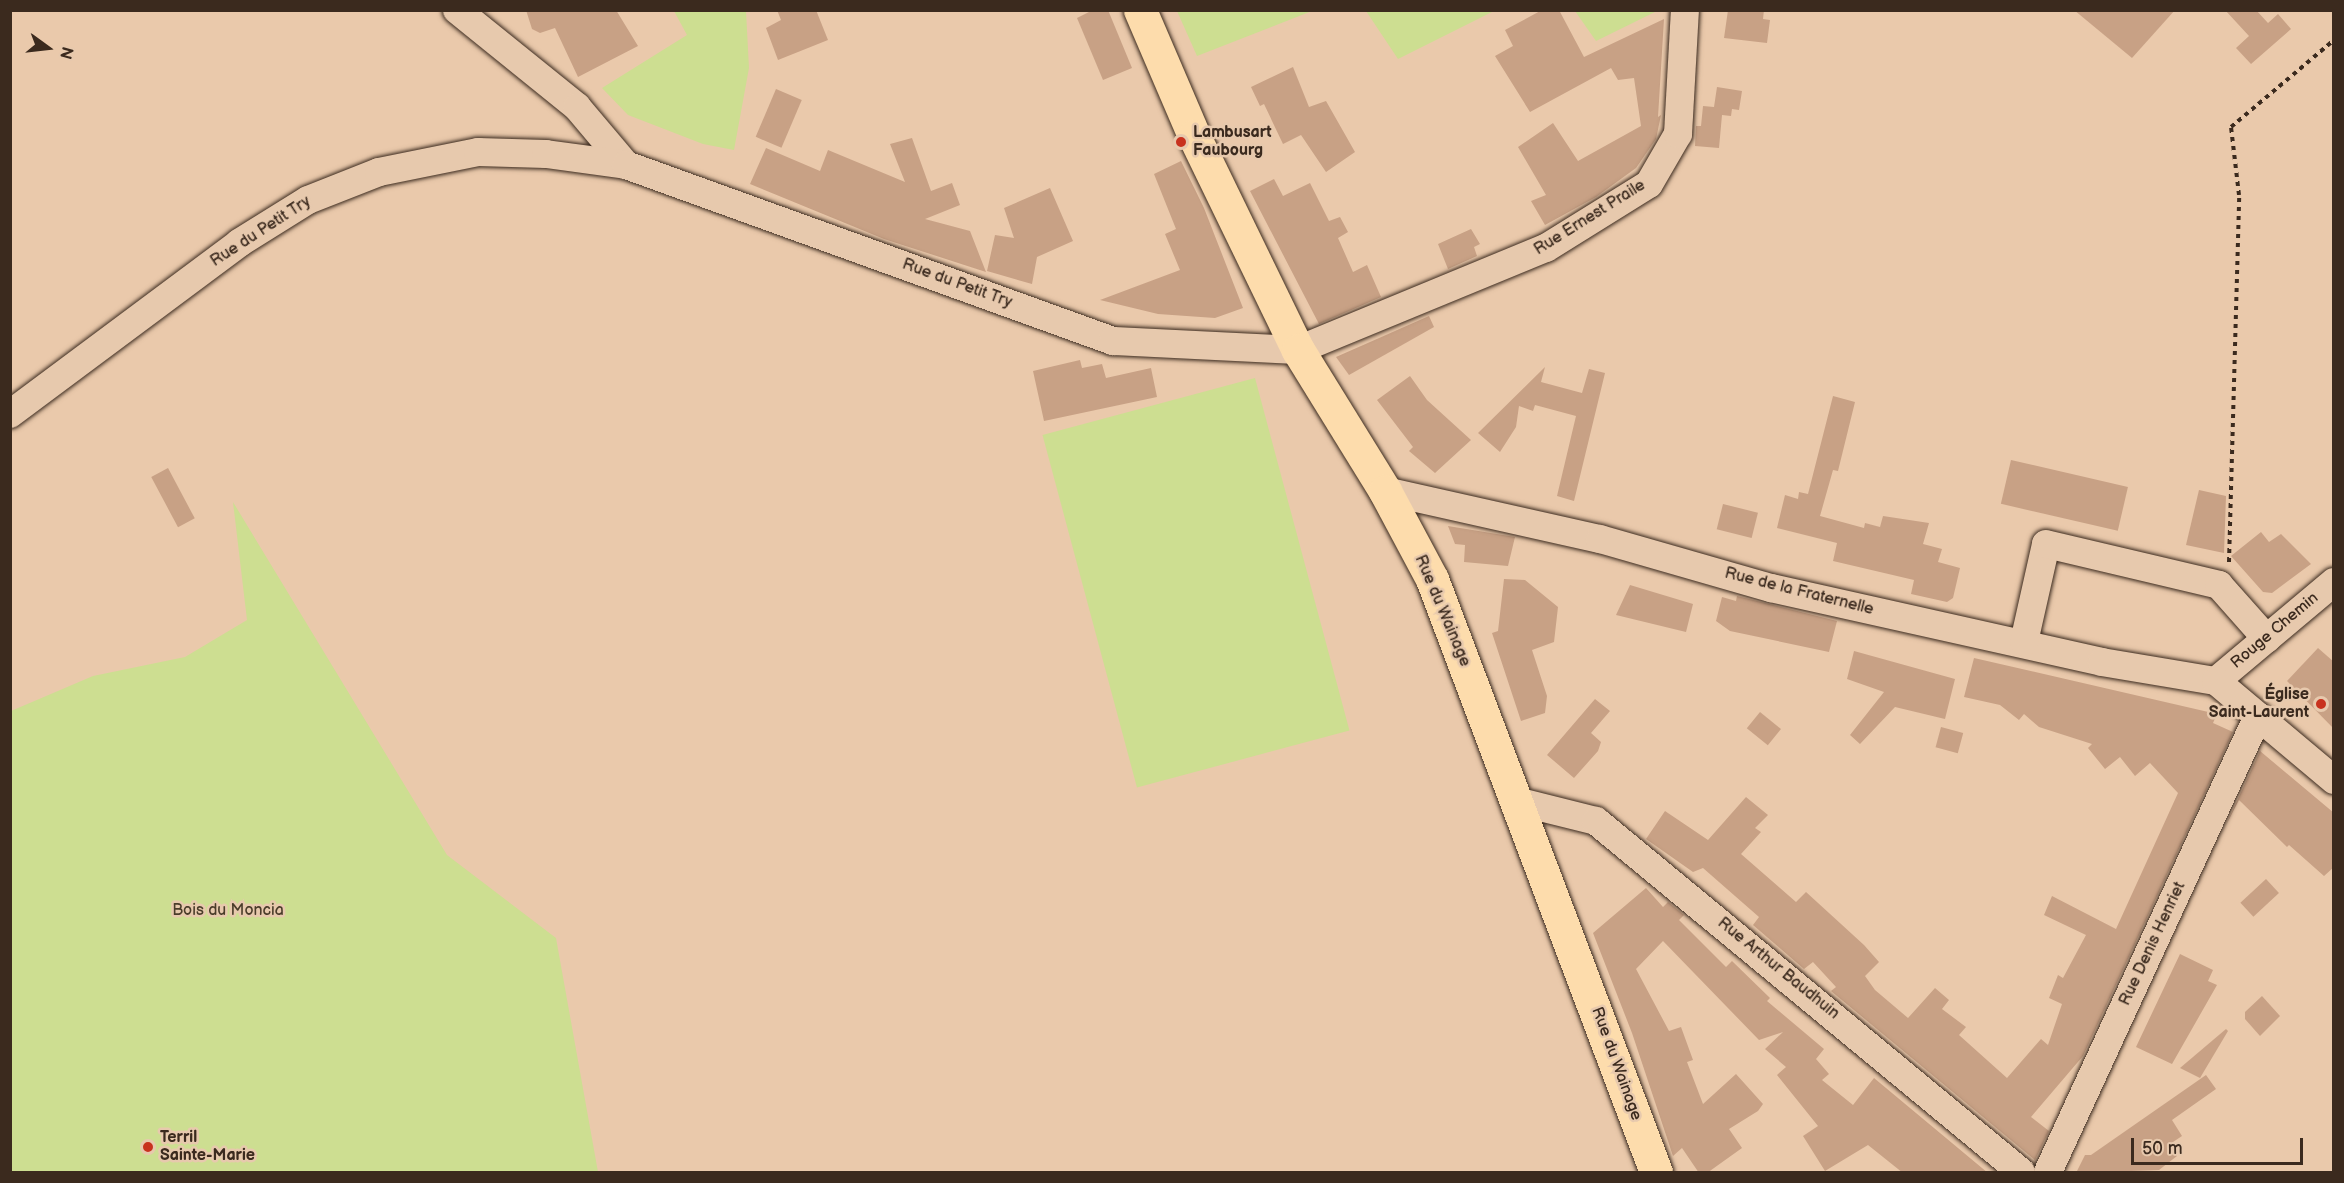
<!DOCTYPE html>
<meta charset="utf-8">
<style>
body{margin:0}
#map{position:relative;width:2344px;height:1183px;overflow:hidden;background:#eac9ab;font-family:"Balsamiq Sans",sans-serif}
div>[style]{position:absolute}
.green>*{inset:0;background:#cdde91;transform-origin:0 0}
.building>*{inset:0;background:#c8a185;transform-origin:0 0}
.path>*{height:4px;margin-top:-2px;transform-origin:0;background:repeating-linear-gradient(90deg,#3b2a1e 0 4.5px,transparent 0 9px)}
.roads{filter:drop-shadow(0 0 2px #3b2a1e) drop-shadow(0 0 2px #3b2a1e)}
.minor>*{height:28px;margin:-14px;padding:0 14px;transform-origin:14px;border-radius:14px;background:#e7c9ad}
.major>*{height:33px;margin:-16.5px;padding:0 16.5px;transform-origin:16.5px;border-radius:16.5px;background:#fddcac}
.dots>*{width:16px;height:16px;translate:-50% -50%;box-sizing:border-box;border:3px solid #e7c9ad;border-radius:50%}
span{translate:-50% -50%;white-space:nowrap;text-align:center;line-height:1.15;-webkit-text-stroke:5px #e7c9ad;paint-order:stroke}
.poi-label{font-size:16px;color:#3b2a1e;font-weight:700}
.left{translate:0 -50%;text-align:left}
.right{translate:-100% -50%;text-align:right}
.street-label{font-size:16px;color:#3b2a1e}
.park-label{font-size:16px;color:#4a3c2a}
.frame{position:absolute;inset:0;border:12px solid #3b2a1e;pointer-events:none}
.north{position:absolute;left:18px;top:18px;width:60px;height:60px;-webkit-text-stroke:4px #e7c9ad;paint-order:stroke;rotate:105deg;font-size:16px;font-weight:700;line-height:24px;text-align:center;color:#3b2a1e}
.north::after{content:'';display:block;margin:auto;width:21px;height:27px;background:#3b2a1e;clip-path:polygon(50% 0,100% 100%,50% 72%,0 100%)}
.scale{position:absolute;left:2131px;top:1138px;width:172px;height:27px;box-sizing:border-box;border:3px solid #3b2a1e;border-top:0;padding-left:8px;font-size:18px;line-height:21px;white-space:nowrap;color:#3b2a1e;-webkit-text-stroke:4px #e7c9ad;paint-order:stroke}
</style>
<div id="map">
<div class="green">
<i style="clip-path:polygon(674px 11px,746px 11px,749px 68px,734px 150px,703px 144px,628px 115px,602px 88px,687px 35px)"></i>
<i style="clip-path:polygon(1177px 11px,1312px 11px,1197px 56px)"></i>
<i style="clip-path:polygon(1366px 11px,1494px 11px,1398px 59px)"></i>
<i style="clip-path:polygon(1575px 11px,1657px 11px,1596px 41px)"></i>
<i style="left:1255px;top:378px;width:365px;height:220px;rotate:75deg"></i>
<i style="clip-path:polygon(233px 502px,447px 855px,556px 938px,598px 1172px,11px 1172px,11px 711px,93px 676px,185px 657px,247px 620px)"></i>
</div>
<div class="building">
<i style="clip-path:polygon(526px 10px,616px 10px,638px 46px,578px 77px,555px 28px,540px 33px,532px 29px)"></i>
<i style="clip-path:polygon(777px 10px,816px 10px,828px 40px,778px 60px,766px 28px,781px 20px)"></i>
<i style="clip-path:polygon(1093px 10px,1108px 10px,1132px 68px,1103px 80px,1077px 18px)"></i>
<i style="clip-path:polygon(1542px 10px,1559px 10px,1584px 57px,1664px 19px,1658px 117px,1661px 115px,1656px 139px,1636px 168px,1596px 197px,1545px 225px,1531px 201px,1546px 195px,1518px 147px,1553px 123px,1578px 161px,1641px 126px,1634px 78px,1618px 80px,1611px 68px,1530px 112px,1495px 56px,1513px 46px,1505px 30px)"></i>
<i style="clip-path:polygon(1728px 10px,1764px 10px,1763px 19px,1770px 20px,1767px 43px,1724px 38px)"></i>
<i style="clip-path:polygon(2074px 10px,2175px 10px,2132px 58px)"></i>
<i style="clip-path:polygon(2225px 10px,2256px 10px,2268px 23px,2278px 14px,2291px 29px,2251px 64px,2236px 48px,2249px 36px)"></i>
<i style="clip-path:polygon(1293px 67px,1309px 107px,1326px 101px,1355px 152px,1326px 172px,1301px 135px,1283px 144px,1264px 104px,1260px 106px,1251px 87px)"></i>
<i style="clip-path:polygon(1717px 87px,1742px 91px,1739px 110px,1732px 109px,1731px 116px,1722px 115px,1719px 148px,1695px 146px,1696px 126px,1701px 126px,1703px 106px,1714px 107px)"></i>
<i style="left:776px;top:89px;width:28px;height:52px;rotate:23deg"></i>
<i style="clip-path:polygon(912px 138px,931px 191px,952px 183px,960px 205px,925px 219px,970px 231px,986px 272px,884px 239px,750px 184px,766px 148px,820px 171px,828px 150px,905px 182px,890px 144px)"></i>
<i style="clip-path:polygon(1181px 161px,1204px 208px,1243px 308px,1215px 318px,1158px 314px,1100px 300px,1180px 270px,1165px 234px,1176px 229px,1154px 174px)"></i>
<i style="clip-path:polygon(1274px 179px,1283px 196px,1310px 183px,1329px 221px,1340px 217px,1348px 232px,1338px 238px,1353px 272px,1367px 265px,1381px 297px,1319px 324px,1250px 191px)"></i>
<i style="clip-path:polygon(1050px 188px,1073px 241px,1037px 257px,1032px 284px,987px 271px,995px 235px,1014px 238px,1004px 208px)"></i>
<i style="clip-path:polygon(1471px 229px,1480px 244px,1474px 247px,1477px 256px,1448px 269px,1438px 244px)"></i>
<i style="clip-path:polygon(1429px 316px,1434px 327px,1349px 375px,1336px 357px)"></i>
<i style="clip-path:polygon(1080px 360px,1082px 368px,1102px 364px,1106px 378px,1151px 368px,1157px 397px,1044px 421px,1033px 371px)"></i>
<i style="clip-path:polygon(1545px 367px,1541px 382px,1582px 393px,1589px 369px,1605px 373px,1574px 501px,1557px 496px,1576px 416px,1535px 405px,1533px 411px,1519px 406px,1516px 427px,1500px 452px,1478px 433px)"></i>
<i style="clip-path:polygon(1410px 376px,1427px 400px,1471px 440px,1435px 473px,1409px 451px,1413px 447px,1377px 400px)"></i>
<i style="clip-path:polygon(1833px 396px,1855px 402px,1838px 471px,1833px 470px,1820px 516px,1864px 528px,1865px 523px,1880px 527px,1883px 516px,1929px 523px,1923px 544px,1942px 549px,1938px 562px,1960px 568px,1953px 598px,1947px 602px,1911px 594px,1914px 580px,1833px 561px,1837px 543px,1777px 528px,1785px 495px,1798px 499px,1799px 492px,1808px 494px)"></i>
<i style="left:2011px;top:460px;width:120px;height:45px;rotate:13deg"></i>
<i style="left:168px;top:468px;width:57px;height:19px;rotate:62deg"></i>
<i style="clip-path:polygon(2199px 490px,2226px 496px,2224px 553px,2186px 545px)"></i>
<i style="left:1723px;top:504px;width:36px;height:26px;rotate:14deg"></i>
<i style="clip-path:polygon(1448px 526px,1515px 537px,1508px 566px,1464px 562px,1465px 545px,1455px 544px)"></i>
<i style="clip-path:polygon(2261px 532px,2269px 542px,2281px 534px,2311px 564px,2272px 593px,2263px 592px,2231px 556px)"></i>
<i style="clip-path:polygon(1504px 579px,1525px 580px,1558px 607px,1554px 642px,1532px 650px,1547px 696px,1545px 713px,1521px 721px,1492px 633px,1498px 631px)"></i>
<i style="clip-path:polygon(1630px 585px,1693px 604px,1686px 632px,1616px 615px)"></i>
<i style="clip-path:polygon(1737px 596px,1837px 621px,1829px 652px,1730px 631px,1716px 621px,1722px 597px,1736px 601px)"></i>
<i style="clip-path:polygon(2318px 648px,2334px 662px,2334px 729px,2287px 681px)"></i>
<i style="clip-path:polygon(1854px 651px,1955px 679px,1945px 719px,1895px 707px,1860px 744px,1850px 735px,1884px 692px,1847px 679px)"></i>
<i style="clip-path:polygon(1974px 658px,2217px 714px,2213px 723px,2233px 732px,2083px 1056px,2031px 1117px,2049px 1131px,2035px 1160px,1831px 991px,1836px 987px,1813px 962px,1804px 969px,1753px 925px,1759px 917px,1703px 868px,1693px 872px,1646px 839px,1665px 811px,1708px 840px,1746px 797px,1768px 815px,1755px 828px,1761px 832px,1741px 854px,1796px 902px,1806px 892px,1864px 945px,1879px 962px,1865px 976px,1875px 990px,1908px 1018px,1935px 988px,1949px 1000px,1942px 1009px,1966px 1027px,1959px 1035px,2007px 1078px,2041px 1039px,2048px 1045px,2062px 1004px,2049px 998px,2058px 975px,2063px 978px,2086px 935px,2044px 915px,2052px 896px,2116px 929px,2178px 793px,2150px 763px,2135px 776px,2120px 757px,2105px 769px,2088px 748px,2092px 744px,2039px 727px,2024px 714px,2019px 720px,2000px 705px,1964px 697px)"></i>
<i style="clip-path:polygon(1595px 699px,1610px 711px,1591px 733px,1601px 742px,1598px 751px,1574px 778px,1547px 755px)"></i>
<i style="left:1760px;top:712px;width:27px;height:21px;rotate:39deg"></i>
<i style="left:1941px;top:727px;width:23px;height:21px;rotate:15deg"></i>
<i style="clip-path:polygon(2260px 751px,2334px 813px,2334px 867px,2324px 876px,2289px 845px,2287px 847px,2239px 800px,2225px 827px)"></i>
<i style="left:2266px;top:879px;width:19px;height:35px;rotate:47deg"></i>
<i style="clip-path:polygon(1646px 888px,1663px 907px,1668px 902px,1684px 915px,1679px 920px,1726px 967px,1732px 961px,1770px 998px,1767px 1001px,1824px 1049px,1816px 1059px,1829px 1074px,1822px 1080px,1853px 1105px,1874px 1078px,1988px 1173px,1903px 1173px,1868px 1145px,1825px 1171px,1803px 1136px,1818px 1126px,1777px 1075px,1786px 1067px,1765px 1049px,1783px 1032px,1759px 1040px,1663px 941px,1636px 969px,1669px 1031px,1681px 1027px,1693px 1060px,1687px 1062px,1703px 1104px,1736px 1074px,1763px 1104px,1758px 1111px,1729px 1129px,1742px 1148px,1707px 1173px,1699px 1173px,1682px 1148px,1673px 1156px,1632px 1033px,1593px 933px)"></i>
<i style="clip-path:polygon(2180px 954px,2213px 970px,2208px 981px,2217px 985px,2172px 1064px,2136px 1047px)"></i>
<i style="clip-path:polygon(2262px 996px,2280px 1016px,2260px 1036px,2245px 1019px,2245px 1012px)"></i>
<i style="clip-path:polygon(2226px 1029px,2228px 1031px,2200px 1078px,2180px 1068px)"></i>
<i style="clip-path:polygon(2206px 1075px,2216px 1089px,2172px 1120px,2182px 1136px,2170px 1144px,2177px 1156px,2159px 1170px,2076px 1173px,2085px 1155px,2091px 1155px)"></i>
</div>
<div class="path">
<i style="left:2229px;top:562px;width:367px;rotate:-88.4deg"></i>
<i style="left:2239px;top:195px;width:68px;rotate:-96.7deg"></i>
<i style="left:2231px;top:127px;width:135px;rotate:-40.2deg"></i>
</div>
<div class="roads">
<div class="minor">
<i style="left:457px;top:10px;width:154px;rotate:38.9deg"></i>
<i style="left:577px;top:107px;width:76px;rotate:49.8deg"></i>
<i style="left:10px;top:414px;width:286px;rotate:-36.7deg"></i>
<i style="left:239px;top:243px;width:81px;rotate:-31.9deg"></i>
<i style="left:308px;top:200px;width:76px;rotate:-21.5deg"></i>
<i style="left:379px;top:172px;width:101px;rotate:-11.4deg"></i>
<i style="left:478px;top:152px;width:68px;rotate:1.7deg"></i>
<i style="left:546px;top:154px;width:81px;rotate:7.8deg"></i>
<i style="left:626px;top:165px;width:518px;rotate:19.87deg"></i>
<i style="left:1113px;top:341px;width:185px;rotate:2.8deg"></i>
<i style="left:1298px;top:350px;width:268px;rotate:-22.4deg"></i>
<i style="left:1546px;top:248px;width:121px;rotate:-31.9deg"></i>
<i style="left:1649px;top:184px;width:58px;rotate:-59.9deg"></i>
<i style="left:1678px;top:134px;width:124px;rotate:-86.8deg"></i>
<i style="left:1385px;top:491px;width:220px;rotate:12.6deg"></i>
<i style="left:1600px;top:539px;width:178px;rotate:16deg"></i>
<i style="left:1771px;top:588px;width:339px;rotate:12.6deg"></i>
<i style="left:2102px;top:662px;width:116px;rotate:9.5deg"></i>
<i style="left:2024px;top:642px;width:100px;rotate:-77.3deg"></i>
<i style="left:2046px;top:544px;width:178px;rotate:13.3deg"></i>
<i style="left:2219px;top:585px;width:72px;rotate:48.4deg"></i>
<i style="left:2216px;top:681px;width:154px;rotate:-40deg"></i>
<i style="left:2216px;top:681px;width:154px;rotate:40deg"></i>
<i style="left:1516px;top:801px;width:82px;rotate:14deg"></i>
<i style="left:1596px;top:821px;width:551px;rotate:39.55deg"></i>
<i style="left:2048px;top:1172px;width:502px;rotate:-65.27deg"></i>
</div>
<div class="major">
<i style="left:1140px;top:10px;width:137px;rotate:66.8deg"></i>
<i style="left:1194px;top:136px;width:238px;rotate:64.1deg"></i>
<i style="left:1298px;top:350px;width:166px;rotate:58.3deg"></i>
<i style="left:1385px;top:491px;width:100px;rotate:61.9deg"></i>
<i style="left:1432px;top:579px;width:634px;rotate:69.31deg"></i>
</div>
</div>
<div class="dots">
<i style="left:1181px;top:142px;background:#c8321e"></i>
<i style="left:2321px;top:704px;background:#c8321e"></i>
<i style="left:148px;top:1147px;background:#c8321e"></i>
</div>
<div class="poi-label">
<span class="left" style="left:1193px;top:142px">Lambusart<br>Faubourg</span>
<span class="right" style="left:2309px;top:704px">Église<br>Saint-Laurent</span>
<span class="left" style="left:160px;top:1147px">Terril<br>Sainte-Marie</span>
</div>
<div class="street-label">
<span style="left:1590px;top:218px;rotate:-32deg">Rue Ernest Praile</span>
<span style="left:261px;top:232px;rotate:-33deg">Rue du Petit Try</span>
<span style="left:957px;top:284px;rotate:20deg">Rue du Petit Try</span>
<span style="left:1799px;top:592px;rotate:14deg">Rue de la Fraternelle</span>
<span style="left:1442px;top:611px;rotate:67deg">Rue du Wainage</span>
<span style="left:2275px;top:631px;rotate:-40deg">Rouge Chemin</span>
<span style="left:2153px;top:944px;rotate:-65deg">Rue Denis Henriet</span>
<span style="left:1778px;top:969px;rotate:39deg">Rue Arthur Baudhuin</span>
<span style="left:1616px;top:1064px;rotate:70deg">Rue du Wainage</span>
</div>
<div class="park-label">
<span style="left:228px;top:911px">Bois du Moncia</span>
</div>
<div class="frame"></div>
<div class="north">N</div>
<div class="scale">50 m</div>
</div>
